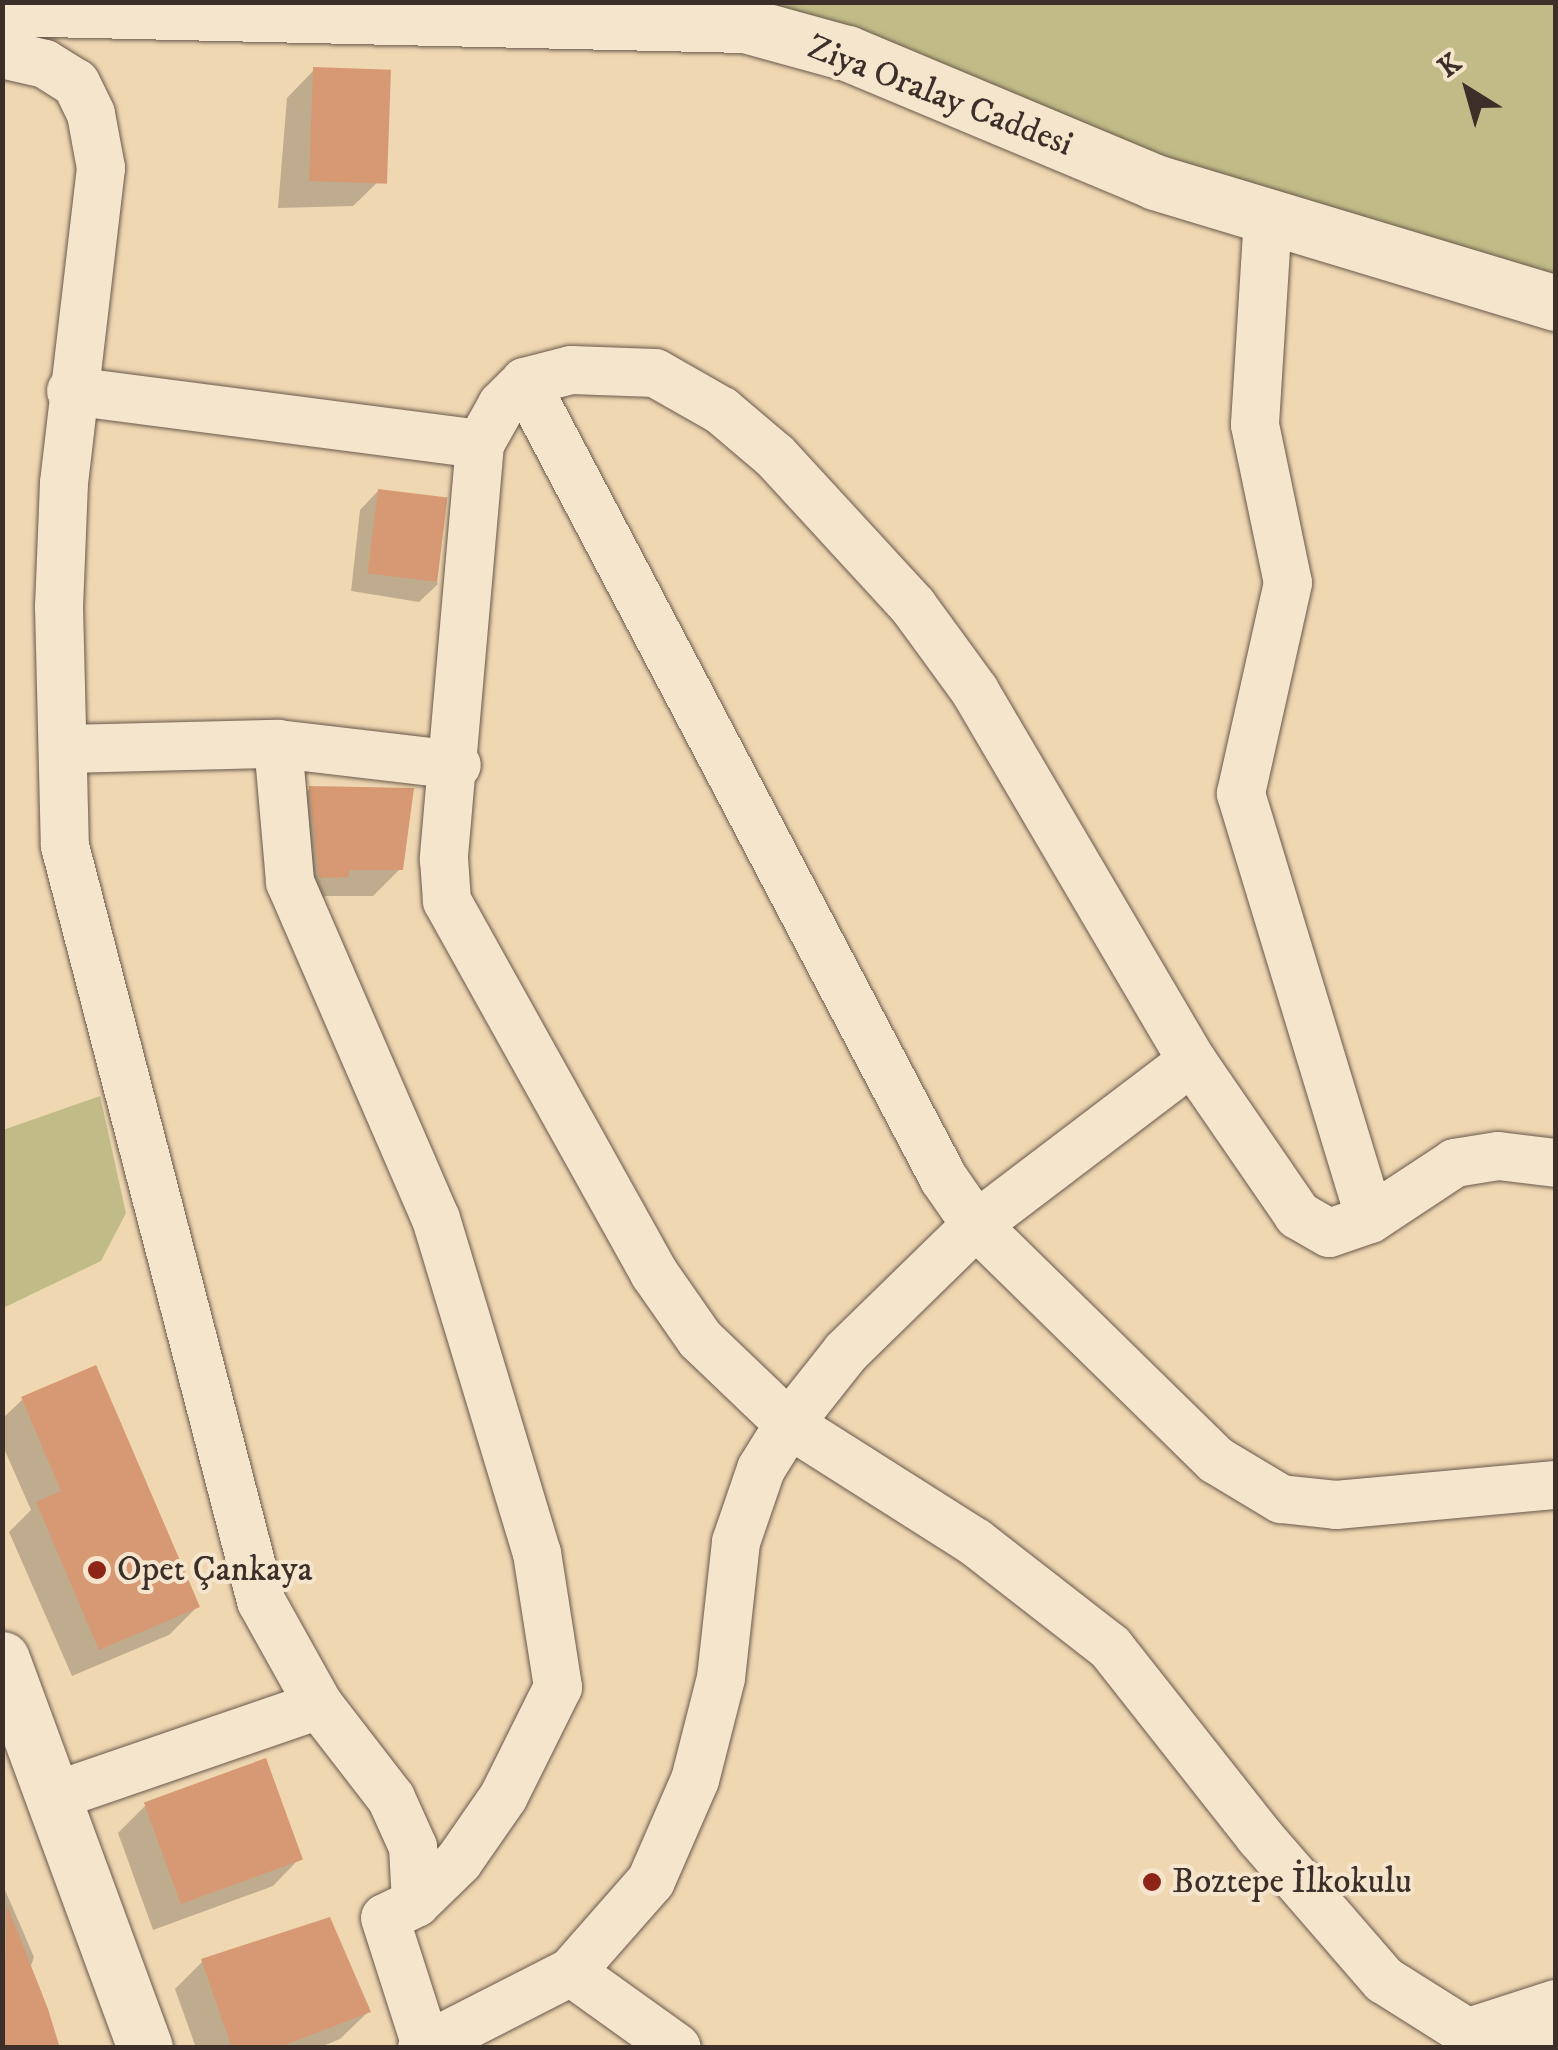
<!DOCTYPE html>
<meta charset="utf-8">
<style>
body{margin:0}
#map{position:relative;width:1558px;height:2050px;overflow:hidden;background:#efd7b2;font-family:"IM FELL DW Pica",serif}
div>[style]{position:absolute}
.green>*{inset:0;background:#c1bc87}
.shadow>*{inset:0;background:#0003}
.building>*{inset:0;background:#d69973;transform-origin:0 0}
.roads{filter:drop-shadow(0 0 2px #69594c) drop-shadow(0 0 2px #69594c)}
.minor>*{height:48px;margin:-24px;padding:0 24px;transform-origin:24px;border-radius:24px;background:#f5e5cd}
.tertiary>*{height:55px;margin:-27.5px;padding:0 27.5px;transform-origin:27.5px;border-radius:27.5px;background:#f5e5cd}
.secondary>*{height:55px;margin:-27.5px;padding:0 27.5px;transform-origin:27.5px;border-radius:27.5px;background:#f5e5cd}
.dots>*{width:28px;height:28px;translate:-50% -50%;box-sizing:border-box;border:5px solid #f5e5cd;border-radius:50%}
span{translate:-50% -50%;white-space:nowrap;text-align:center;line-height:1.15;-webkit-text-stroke:8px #f5e5cd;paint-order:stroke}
.street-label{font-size:35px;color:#3c2f2a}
.poi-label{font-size:35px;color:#3c2f2a}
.left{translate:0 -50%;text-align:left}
.frame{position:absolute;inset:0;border:5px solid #3c2f2a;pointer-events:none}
.north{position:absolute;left:1418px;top:40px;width:100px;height:100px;-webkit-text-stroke:8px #f5e5cd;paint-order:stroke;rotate:323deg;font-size:28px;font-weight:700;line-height:40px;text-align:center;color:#3c2f2a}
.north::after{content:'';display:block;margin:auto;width:35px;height:45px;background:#3c2f2a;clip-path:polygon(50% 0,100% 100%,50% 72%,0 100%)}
</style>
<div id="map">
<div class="green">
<i style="clip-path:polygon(696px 2px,1555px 3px,1555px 303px)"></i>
<i style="clip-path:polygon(100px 1096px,126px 1213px,101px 1261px,3px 1308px,3px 1130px)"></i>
</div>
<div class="shadow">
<i style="clip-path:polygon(314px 70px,381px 179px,353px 206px,278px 208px,287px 98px)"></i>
<i style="clip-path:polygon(378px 491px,438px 584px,419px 602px,351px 591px,360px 510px)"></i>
<i style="clip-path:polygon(310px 788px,401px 868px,373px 896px,325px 896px,318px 904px,283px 816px)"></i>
<i style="clip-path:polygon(23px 1399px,197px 1607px,169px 1635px,72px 1676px,9px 1532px,31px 1510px,2px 1444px,2px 1419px)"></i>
<i style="clip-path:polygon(145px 1806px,300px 1858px,273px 1886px,153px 1930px,118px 1833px)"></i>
<i style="clip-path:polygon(2px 1883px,34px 1957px,2px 2048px)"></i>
<i style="clip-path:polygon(203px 1961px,368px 2012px,340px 2039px,318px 2048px,196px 2048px,175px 1989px)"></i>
</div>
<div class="building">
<i style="left:313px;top:67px;width:78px;height:114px;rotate:2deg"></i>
<i style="left:378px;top:489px;width:70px;height:85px;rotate:7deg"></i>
<i style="clip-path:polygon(309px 786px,414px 788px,403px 870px,350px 870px,348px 877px,319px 878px)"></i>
<i style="clip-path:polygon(96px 1365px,200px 1607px,99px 1650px,36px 1502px,61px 1491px,21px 1397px)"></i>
<i style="left:266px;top:1758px;width:108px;height:130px;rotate:70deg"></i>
<i style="clip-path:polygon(7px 1905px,48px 2009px,60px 2048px,2px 2048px)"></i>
<i style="clip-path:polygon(330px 1917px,371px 2012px,277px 2048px,232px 2048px,201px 1959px)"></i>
</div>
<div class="roads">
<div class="minor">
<i style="left:2px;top:54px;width:44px;rotate:13.1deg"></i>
<i style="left:45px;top:64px;width:36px;rotate:32deg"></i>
<i style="left:76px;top:83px;width:34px;rotate:64deg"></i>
<i style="left:91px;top:114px;width:55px;rotate:79.5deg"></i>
<i style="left:101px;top:168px;width:317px;rotate:96.7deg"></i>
<i style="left:64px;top:483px;width:123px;rotate:92.3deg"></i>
<i style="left:59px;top:606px;width:240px;rotate:88.6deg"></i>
<i style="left:65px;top:846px;width:780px;rotate:75.45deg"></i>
<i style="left:261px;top:1601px;width:119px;rotate:60.9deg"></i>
<i style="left:319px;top:1705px;width:118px;rotate:52.3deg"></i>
<i style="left:391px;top:1798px;width:54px;rotate:65.8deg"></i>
<i style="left:413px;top:1847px;width:56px;rotate:86.9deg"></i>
<i style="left:1268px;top:217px;width:208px;rotate:93.6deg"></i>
<i style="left:1255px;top:425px;width:161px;rotate:78.2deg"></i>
<i style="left:1288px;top:583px;width:216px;rotate:102.6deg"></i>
<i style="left:1241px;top:794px;width:444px;rotate:73.1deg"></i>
<i style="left:525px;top:382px;width:900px;rotate:62.27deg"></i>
<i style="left:944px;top:1179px;width:56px;rotate:55.2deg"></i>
<i style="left:976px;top:1225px;width:336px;rotate:44.4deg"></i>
<i style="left:1216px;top:1460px;width:76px;rotate:31deg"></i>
<i style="left:1281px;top:1499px;width:55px;rotate:6.2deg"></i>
<i style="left:1336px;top:1505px;width:221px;rotate:-5.2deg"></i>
<i style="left:71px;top:391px;width:412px;rotate:7.4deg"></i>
<i style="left:278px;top:744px;width:139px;rotate:85deg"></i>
<i style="left:290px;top:882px;width:367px;rotate:66.6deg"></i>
<i style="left:436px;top:1219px;width:349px;rotate:73.2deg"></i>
<i style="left:537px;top:1553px;width:136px;rotate:81.1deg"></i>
<i style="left:558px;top:1687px;width:122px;rotate:116.4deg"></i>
<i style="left:504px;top:1796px;width:79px;rotate:124.7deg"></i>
<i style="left:459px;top:1861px;width:60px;rotate:135.7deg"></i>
<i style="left:416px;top:1903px;width:34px;rotate:154deg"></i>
<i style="left:385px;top:1918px;width:134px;rotate:72.2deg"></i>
<i style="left:66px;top:749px;width:212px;rotate:-1.4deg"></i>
<i style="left:278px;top:744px;width:180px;rotate:6.7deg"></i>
<i style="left:1556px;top:1163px;width:58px;rotate:-173.1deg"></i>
<i style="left:1498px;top:1156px;width:44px;rotate:170.8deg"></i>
<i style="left:1455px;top:1163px;width:102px;rotate:146.6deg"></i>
<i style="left:1370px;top:1219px;width:43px;rotate:161.1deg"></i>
<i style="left:1329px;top:1233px;width:36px;rotate:-150deg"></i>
<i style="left:1298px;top:1215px;width:187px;rotate:-124.5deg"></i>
<i style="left:1192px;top:1061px;width:429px;rotate:-120.4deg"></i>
<i style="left:975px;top:691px;width:105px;rotate:-126.1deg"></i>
<i style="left:913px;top:606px;width:204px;rotate:-132.6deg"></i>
<i style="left:775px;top:456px;width:70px;rotate:-139.7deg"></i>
<i style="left:722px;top:411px;width:77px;rotate:-150.4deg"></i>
<i style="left:655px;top:373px;width:84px;rotate:-178deg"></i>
<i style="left:571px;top:370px;width:48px;rotate:165.4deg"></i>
<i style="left:525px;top:382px;width:33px;rotate:135deg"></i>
<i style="left:502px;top:405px;width:45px;rotate:119.4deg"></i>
<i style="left:480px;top:444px;width:417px;rotate:95deg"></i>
<i style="left:444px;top:859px;width:42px;rotate:85.9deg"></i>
<i style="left:447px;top:901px;width:426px;rotate:60.9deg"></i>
<i style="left:654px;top:1273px;width:80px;rotate:55.1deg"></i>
<i style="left:700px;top:1339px;width:123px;rotate:43.7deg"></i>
<i style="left:789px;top:1424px;width:220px;rotate:32.4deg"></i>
<i style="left:975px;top:1542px;width:171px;rotate:37.9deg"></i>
<i style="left:1110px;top:1647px;width:242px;rotate:51.7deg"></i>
<i style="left:1260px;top:1837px;width:189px;rotate:49.1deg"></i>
<i style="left:1384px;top:1980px;width:99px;rotate:32.2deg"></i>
<i style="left:1468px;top:2033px;width:89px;rotate:9deg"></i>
<i style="left:55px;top:1796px;width:279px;rotate:-19deg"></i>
<i style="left:571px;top:1972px;width:130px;rotate:35.6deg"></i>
<i style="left:1478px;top:2029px;width:82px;rotate:-17.8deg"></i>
<i style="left:422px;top:2048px;width:167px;rotate:-27deg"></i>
<i style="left:571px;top:1972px;width:121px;rotate:-48.7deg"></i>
<i style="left:651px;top:1881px;width:110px;rotate:-66.5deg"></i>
<i style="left:695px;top:1780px;width:105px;rotate:-75.7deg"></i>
<i style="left:721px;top:1678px;width:137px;rotate:-83.7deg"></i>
<i style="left:736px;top:1542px;width:77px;rotate:-71.1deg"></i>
<i style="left:761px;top:1469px;width:53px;rotate:-58.1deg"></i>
<i style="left:789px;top:1424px;width:92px;rotate:-51.6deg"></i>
<i style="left:846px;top:1352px;width:182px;rotate:-44.3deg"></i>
<i style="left:976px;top:1225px;width:271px;rotate:-37.2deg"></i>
</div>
<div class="tertiary">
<i style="left:2px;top:1659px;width:414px;rotate:69.8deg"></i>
</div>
<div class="secondary">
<i style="left:2px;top:8px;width:743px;rotate:1.31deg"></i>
<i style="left:745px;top:25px;width:106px;rotate:15.4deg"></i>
<i style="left:847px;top:53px;width:334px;rotate:22.7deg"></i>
<i style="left:1155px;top:182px;width:419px;rotate:16.8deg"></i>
</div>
</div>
<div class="dots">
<i style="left:97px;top:1570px;background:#8f2418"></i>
<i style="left:1152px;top:1882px;background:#8f2418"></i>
</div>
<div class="street-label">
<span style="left:940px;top:96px;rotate:21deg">Ziya Oralay Caddesi</span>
</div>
<div class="poi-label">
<span class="left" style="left:117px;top:1570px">Opet Çankaya</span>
<span class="left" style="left:1172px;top:1882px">Boztepe İlkokulu</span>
</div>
<div class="frame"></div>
<div class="north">K</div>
</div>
